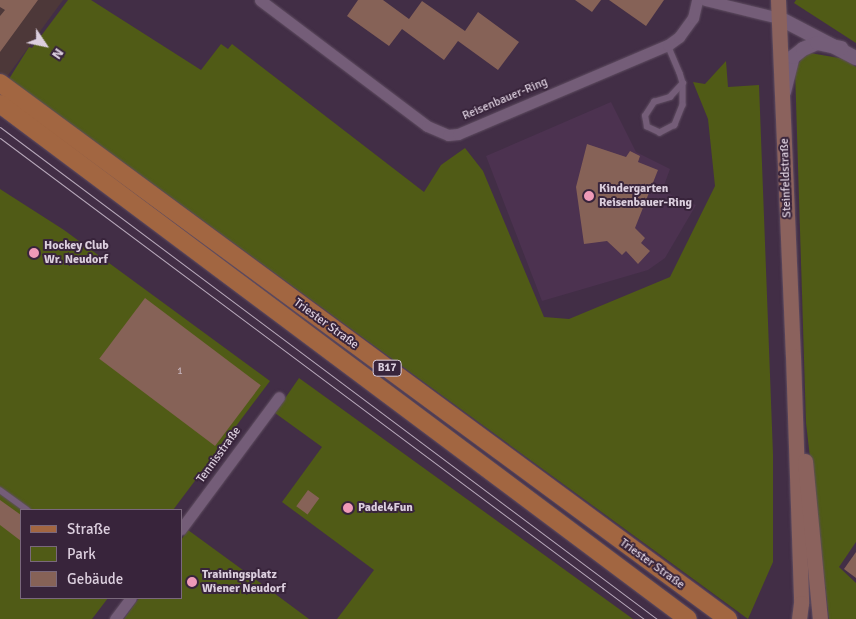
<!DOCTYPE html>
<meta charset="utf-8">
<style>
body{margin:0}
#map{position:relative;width:856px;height:619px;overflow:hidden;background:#422e46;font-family:Signika,sans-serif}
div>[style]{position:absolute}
.commercial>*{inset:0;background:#4d3839}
.built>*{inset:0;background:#4c3250}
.green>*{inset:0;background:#505b16}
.building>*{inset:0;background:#866257;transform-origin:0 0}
.roads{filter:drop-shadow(0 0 1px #5f4d61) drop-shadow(0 0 1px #5f4d61)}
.service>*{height:5.5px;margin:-2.75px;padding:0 2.75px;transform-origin:2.75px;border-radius:2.75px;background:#745d78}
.minor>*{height:11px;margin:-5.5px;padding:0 5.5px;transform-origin:5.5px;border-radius:5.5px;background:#745d78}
.tertiary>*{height:14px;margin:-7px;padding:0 7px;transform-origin:7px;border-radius:7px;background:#745d78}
.secondary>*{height:15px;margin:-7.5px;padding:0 7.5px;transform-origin:7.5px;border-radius:7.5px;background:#8b625d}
.primary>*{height:18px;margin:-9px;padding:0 9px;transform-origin:9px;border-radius:9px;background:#a26641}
.tram>*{height:1px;margin:-0.5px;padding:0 0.5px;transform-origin:0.5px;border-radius:0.5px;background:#b6a7b9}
.dots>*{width:14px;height:14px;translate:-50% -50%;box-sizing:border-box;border:2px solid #38243b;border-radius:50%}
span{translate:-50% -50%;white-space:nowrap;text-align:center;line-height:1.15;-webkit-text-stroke:4px #38243b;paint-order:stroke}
.number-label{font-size:10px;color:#c6b4bc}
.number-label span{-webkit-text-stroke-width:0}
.shield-label span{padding:1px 4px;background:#38243b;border:1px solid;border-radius:4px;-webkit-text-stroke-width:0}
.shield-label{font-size:11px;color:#dccfde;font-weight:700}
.street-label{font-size:12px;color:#dccfde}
.poi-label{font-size:12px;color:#dccfde;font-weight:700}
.left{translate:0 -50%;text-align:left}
.legend{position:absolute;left:20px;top:509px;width:162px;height:90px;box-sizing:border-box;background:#38243b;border:1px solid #7a687c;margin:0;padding:6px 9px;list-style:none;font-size:15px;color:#dccfde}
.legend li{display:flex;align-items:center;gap:10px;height:25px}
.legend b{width:25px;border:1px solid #7a687c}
.north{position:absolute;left:20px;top:20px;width:50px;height:50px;-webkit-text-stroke:4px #38243b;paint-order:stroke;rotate:124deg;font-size:14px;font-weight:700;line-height:20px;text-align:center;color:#dccfde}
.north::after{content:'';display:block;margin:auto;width:18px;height:22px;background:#dccfde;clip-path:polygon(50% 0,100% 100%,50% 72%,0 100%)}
</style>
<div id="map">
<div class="commercial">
<i style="clip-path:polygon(0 0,63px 0,6px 78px,0 73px)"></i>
</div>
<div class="built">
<i style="clip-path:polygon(611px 102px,636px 152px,670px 169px,662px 191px,696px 205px,665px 258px,648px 270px,542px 301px,486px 156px)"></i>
</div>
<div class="green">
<i style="clip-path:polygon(68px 0,91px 0,201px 70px,221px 44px,228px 49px,232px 44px,424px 192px,441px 165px,465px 148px,483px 171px,544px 317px,569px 319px,670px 277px,715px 186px,708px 119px,693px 82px,705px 84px,726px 61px,728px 87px,759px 85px,773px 454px,773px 562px,748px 619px,9px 79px,29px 47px,32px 48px)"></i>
<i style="clip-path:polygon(796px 0,856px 0,856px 43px,794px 3px)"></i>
<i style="clip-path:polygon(810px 53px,845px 59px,856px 67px,856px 542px,839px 567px,856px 583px,856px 619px,829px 619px,806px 423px,795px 69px,802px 58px)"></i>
<i style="clip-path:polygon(0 189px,64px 230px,270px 381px,173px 510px,21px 510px,21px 598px,108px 598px,92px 619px,0 619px)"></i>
<i style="clip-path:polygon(299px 378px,633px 619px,337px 619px,374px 570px,282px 502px,322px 447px,275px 413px)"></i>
<i style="clip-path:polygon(188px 530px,236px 565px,309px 619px,124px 619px,139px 598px,181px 598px,181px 540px)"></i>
</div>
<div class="building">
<i style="clip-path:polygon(0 0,38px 0,0 52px,0 16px,5px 10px,0 7px)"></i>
<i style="clip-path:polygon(358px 0,383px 0,409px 19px,422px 1px,465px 31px,478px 12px,519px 42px,498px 70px,458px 41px,444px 60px,402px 29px,389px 46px,347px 16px)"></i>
<i style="clip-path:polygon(575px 0,601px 0,592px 12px)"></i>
<i style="clip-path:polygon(609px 0,664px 0,646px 26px)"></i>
<i style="clip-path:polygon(587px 144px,626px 157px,630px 151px,640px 156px,638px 162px,658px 170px,635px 228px,645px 238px,641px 243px,650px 251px,638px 264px,626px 251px,622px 255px,607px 241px,584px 244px,576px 187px)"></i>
<i style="left:145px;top:298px;width:145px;height:76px;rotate:37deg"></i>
<i style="left:308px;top:490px;width:14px;height:20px;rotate:36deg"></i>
<i style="clip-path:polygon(0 500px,21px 515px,21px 541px,0 525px)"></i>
<i style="clip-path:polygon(856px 552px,856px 578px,844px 569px)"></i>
</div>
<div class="roads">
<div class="service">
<i style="left:668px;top:45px;width:30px;rotate:67deg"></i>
<i style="left:680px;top:73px;width:10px;rotate:73deg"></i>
<i style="left:683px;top:83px;width:22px;rotate:90deg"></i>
<i style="left:683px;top:105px;width:22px;rotate:112deg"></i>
<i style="left:675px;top:125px;width:17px;rotate:152deg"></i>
<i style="left:660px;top:133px;width:14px;rotate:-155deg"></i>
<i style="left:647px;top:127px;width:11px;rotate:-100deg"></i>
<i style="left:645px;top:116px;width:17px;rotate:-57deg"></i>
<i style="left:654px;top:102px;width:17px;rotate:-17deg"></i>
<i style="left:670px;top:97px;width:19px;rotate:-47deg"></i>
<i style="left:0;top:490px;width:34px;rotate:36deg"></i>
</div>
<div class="minor">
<i style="left:260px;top:0;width:209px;rotate:37deg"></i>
<i style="left:427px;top:126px;width:23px;rotate:23deg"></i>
<i style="left:448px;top:135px;width:10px;rotate:-6deg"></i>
<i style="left:458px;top:134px;width:228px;rotate:-23deg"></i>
<i style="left:668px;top:45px;width:14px;rotate:-36deg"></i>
<i style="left:679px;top:37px;width:24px;rotate:-54deg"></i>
<i style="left:693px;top:18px;width:18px;rotate:-77deg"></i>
<i style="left:705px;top:0;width:76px;rotate:13.7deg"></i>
<i style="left:181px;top:529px;width:164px;rotate:-53.4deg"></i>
<i style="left:115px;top:619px;width:26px;rotate:-53deg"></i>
</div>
<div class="tertiary">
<i style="left:779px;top:18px;width:87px;rotate:27.5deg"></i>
<i style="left:784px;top:92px;width:36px;rotate:-76deg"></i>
<i style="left:793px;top:57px;width:13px;rotate:-39deg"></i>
<i style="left:803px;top:49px;width:15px;rotate:-23deg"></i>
<i style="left:817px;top:43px;width:25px;rotate:12deg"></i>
</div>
<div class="secondary">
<i style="left:778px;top:0;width:356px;rotate:87.6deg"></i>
<i style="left:793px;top:356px;width:247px;rotate:88.1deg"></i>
<i style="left:801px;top:603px;width:16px;rotate:97deg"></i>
<i style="left:805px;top:461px;width:159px;rotate:84.6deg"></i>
</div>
<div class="primary">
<i style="left:0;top:83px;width:904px;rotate:36.36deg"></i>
<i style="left:0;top:104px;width:859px;rotate:36.82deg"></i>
</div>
</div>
<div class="tram">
<i style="left:0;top:127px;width:821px;rotate:36.83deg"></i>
<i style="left:0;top:138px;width:804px;rotate:36.76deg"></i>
</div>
<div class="dots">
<i style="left:589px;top:196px;background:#ef9ab8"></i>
<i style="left:34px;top:253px;background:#ef9ab8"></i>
<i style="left:348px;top:508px;background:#ef9ab8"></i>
<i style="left:192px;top:582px;background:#ef9ab8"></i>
</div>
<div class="number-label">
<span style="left:180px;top:372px">1</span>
</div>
<div class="shield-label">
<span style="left:387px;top:368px">B17</span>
</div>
<div class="street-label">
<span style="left:505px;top:99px;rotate:-23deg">Reisenbauer-Ring</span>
<span style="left:786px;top:178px;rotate:-92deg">Steinfeldstraße</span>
<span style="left:326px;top:324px;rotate:36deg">Triester Straße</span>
<span style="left:219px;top:455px;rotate:-54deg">Tennisstraße</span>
<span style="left:652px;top:564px;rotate:36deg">Triester Straße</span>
</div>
<div class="poi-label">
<span class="left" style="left:599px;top:196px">Kindergarten<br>Reisenbauer-Ring</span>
<span class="left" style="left:44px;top:253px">Hockey Club<br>Wr. Neudorf</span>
<span class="left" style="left:358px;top:508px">Padel4Fun</span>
<span class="left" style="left:202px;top:582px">Trainingsplatz<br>Wiener Neudorf</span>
</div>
<ul class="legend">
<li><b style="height:6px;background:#a26641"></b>Straße</li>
<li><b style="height:14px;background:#505b16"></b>Park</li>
<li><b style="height:14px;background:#866257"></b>Gebäude</li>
</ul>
<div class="north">N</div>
</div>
